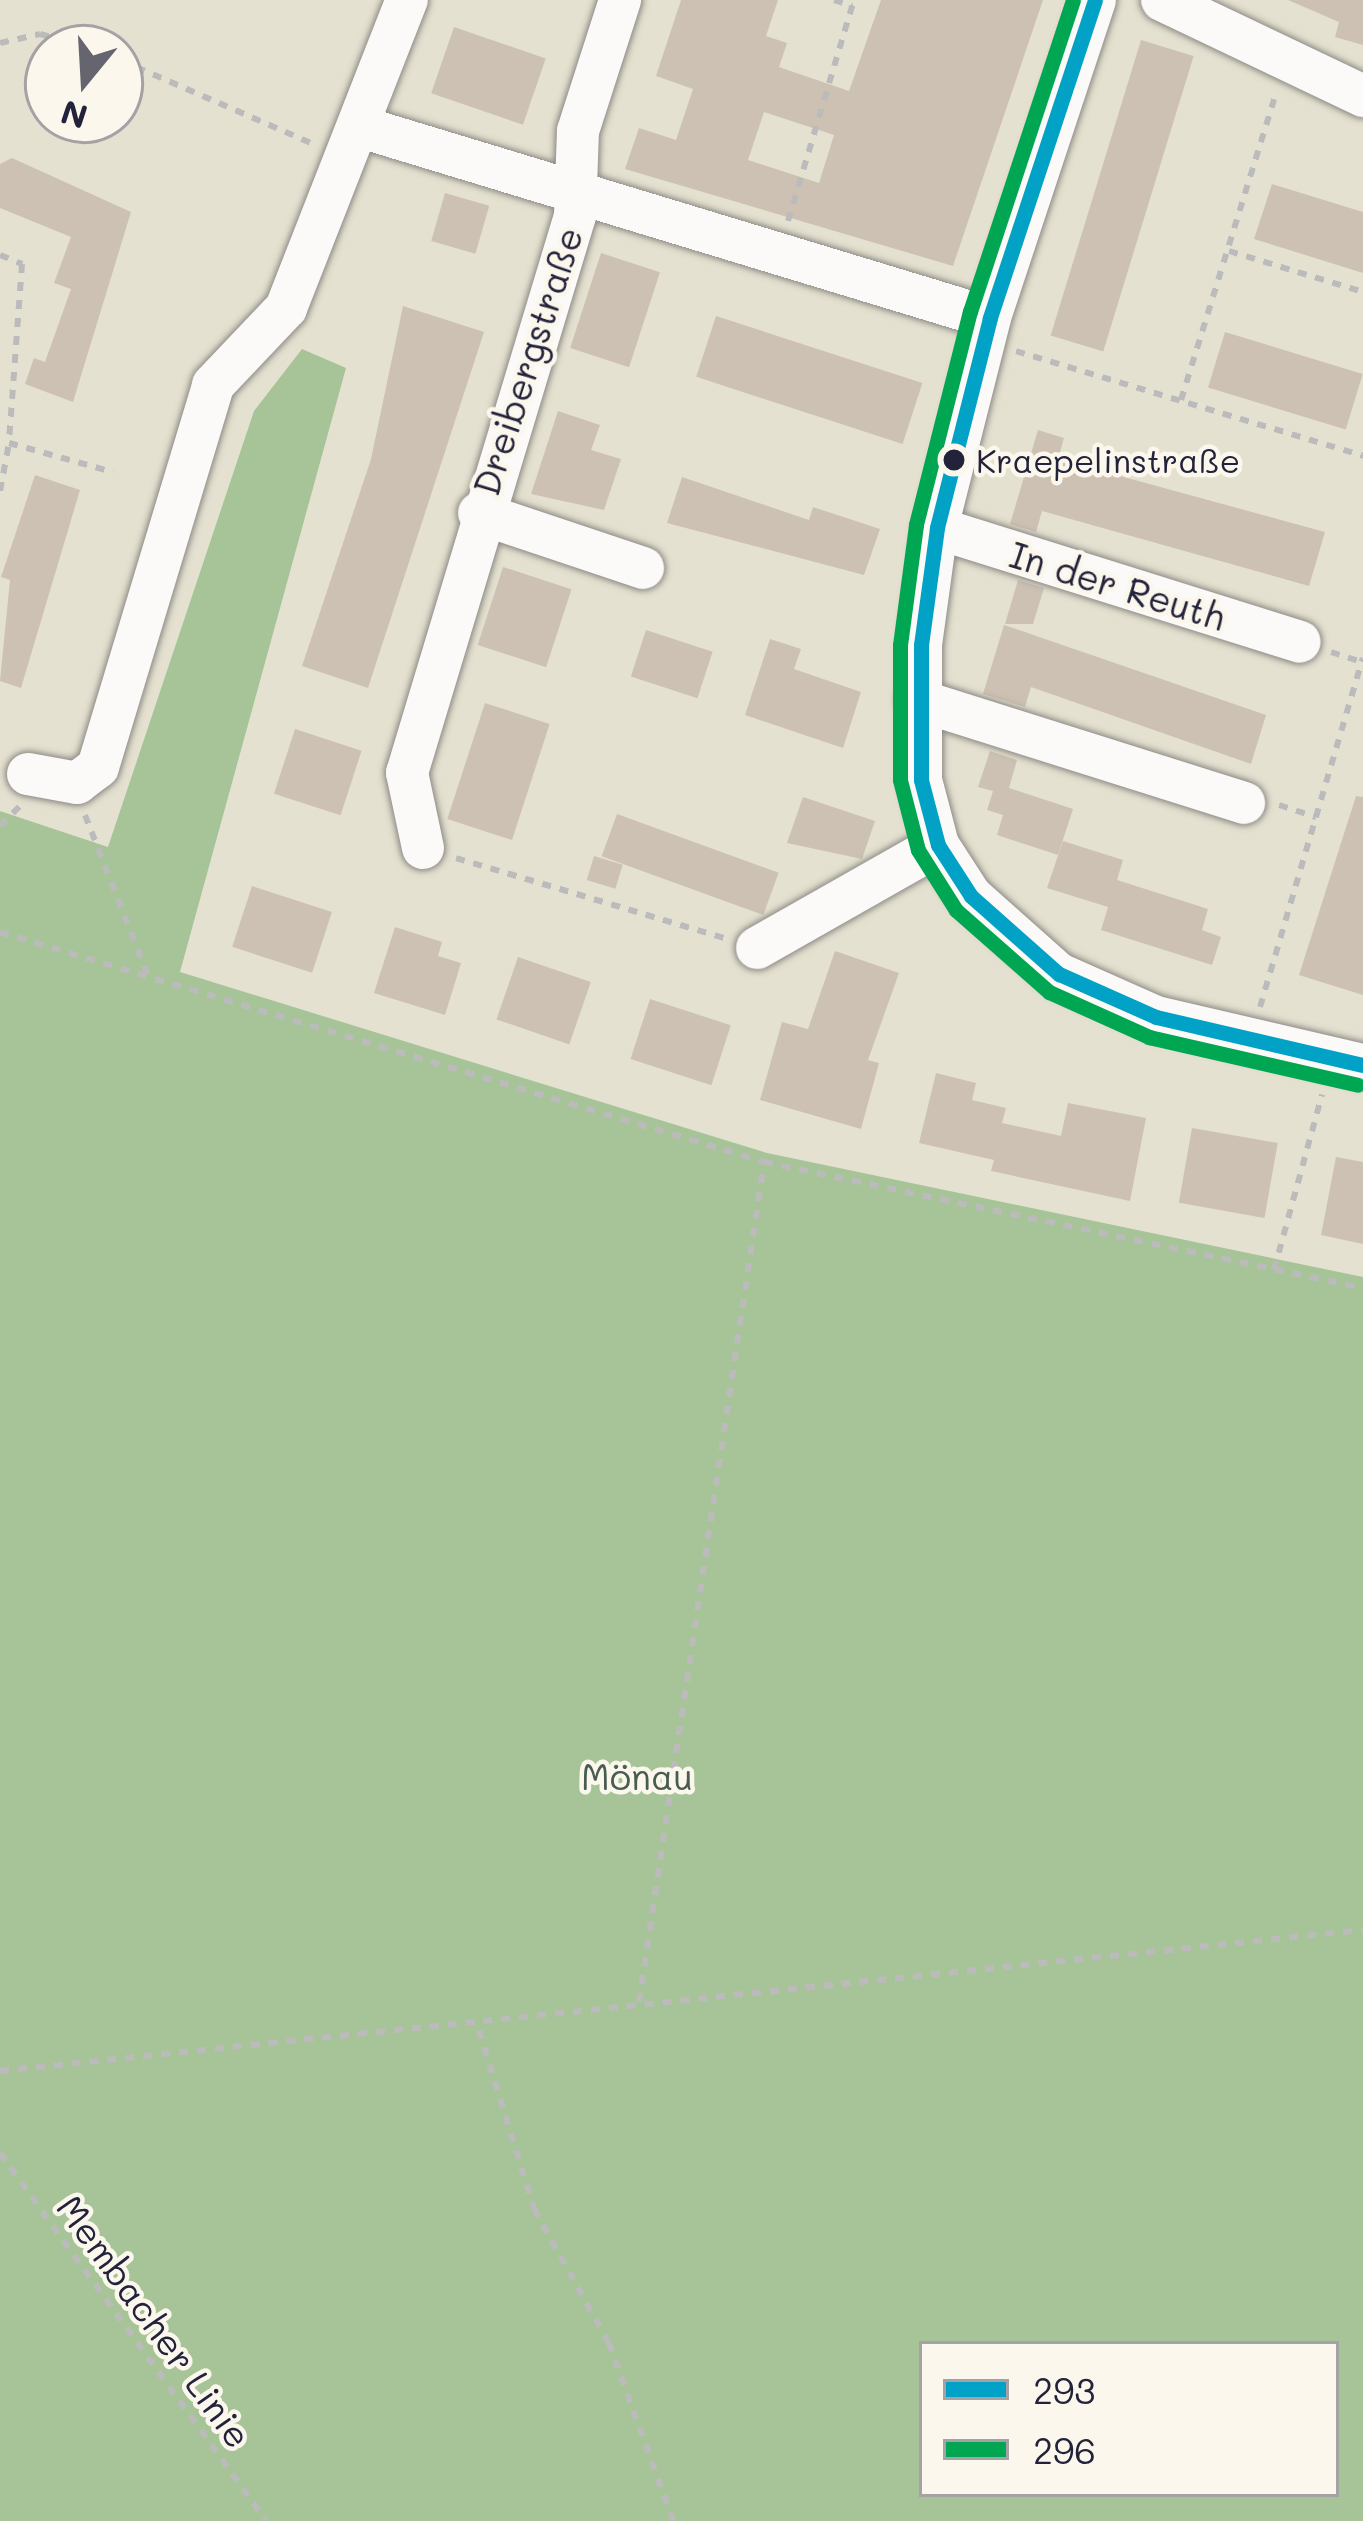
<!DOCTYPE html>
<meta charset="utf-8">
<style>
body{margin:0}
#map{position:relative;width:1363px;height:2521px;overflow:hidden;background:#e5e1d0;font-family:Mali,sans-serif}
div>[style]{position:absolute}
.forest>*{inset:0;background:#a6c498}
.building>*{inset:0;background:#cdc1b3;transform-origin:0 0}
.path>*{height:6px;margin-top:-3px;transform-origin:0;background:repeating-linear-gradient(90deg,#bcbbbb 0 9px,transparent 0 18px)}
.roads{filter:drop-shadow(0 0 3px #8d8b86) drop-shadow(0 0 3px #8d8b86)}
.minor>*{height:42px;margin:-21px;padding:0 21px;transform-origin:21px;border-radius:21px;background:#fbfaf8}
.bus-1>*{height:15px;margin:-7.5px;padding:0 7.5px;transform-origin:7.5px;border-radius:7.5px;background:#02a2c7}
.bus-2>*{height:15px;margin:-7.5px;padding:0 7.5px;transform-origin:7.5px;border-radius:7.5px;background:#00a651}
.dots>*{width:33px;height:33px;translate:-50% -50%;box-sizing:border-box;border:6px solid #fbf7ec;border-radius:50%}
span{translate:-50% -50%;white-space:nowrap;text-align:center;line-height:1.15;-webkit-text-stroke:9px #fbf7ec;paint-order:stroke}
.bus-label{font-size:33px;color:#22223b}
.left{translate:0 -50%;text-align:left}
.street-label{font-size:36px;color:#22223b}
.park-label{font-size:36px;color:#485c51}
.legend{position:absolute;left:919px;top:2341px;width:420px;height:156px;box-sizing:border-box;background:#fbf7ec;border:3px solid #a4a2a5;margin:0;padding:15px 21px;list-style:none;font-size:36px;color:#22223b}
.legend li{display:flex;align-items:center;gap:24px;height:60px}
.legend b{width:60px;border:3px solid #a4a2a5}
.north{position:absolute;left:24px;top:24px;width:120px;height:120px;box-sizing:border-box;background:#fbf7ec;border:3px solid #a4a2a5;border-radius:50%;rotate:198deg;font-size:33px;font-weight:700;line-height:48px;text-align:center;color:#22223b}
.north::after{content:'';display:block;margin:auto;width:42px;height:54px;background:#66656f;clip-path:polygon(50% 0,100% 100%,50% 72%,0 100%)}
</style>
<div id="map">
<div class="forest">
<i style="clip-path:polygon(evenodd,302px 349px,346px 368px,180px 972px,767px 1153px,1363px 1277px,1363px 2521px,0 2521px,0 811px,108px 847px,254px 411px,302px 349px,922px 2344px,1336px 2344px,1336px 2494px,922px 2494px,922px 2344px)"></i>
</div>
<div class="building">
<i style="clip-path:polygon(evenodd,681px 0,778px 0,766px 36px,787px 43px,779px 67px,849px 91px,881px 0,1043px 0,953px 266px,625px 169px,639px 128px,676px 140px,693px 89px,656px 76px,681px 0,764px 112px,834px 135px,819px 183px,748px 160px,764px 112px)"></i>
<i style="clip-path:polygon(1288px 0,1363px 0,1363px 45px,1335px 37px,1339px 22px)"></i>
<i style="left:454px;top:27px;width:97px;height:70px;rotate:19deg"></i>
<i style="left:1141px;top:40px;width:55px;height:309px;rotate:17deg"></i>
<i style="clip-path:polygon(12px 158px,131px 212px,73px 402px,25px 384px,34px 358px,45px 362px,71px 289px,54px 283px,71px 237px,0 208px,0 164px)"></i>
<i style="clip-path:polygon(1272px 184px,1363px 212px,1363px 273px,1254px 239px)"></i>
<i style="left:445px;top:193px;width:46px;height:50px;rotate:16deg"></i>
<i style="left:601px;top:253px;width:62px;height:100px;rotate:18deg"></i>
<i style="clip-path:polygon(403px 306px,484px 332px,368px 688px,302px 666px,371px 459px)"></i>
<i style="left:716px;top:316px;width:217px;height:64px;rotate:18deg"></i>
<i style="left:1225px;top:332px;width:144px;height:58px;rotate:17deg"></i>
<i style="clip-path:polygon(558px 411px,600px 425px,591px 450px,621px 459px,604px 510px,531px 494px)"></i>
<i style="clip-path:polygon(1038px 430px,1064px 438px,1058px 459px,1325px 532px,1309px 586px,1042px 511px,1036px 532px,1010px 524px)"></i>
<i style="clip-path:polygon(35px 475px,80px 490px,21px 688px,0 681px,10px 580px,1px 577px)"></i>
<i style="clip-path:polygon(682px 477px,809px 520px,813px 507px,880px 529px,864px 575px,667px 523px)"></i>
<i style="left:503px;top:567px;width:72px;height:82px;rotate:18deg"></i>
<i style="clip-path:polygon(1018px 580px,1044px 588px,1033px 624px,1005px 624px)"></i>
<i style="clip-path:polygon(1004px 625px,1266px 715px,1251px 764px,1031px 687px,1025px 707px,983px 694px)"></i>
<i style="left:646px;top:630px;width:70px;height:49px;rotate:18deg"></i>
<i style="clip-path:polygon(770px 639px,801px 649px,794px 669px,861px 692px,843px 748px,745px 715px)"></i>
<i style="left:485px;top:703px;width:68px;height:122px;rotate:18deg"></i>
<i style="left:295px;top:729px;width:70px;height:68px;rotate:18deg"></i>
<i style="clip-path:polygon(990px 751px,1017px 760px,1009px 788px,1073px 809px,1058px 855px,997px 835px,1003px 815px,987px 810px,993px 791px,978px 787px)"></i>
<i style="clip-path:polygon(1356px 796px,1363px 797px,1363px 995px,1299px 975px)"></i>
<i style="clip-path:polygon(803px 797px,875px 821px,862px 859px,787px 843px)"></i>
<i style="left:617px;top:814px;width:172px;height:45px;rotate:20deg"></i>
<i style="clip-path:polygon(1063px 841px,1123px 860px,1117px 880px,1208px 909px,1202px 930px,1221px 937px,1212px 965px,1101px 930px,1108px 907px,1047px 888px)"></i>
<i style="left:594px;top:856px;width:30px;height:25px;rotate:17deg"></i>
<i style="left:252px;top:886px;width:84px;height:64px;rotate:18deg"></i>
<i style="clip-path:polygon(395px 927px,442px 942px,438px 956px,461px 963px,445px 1015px,374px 993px)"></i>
<i style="clip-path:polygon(835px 951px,899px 973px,868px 1060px,879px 1063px,861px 1129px,760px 1100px,782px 1022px,808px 1029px)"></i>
<i style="left:518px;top:957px;width:77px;height:66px;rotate:19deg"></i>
<i style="left:650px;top:999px;width:85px;height:63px;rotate:18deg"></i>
<i style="clip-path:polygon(936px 1073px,976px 1083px,972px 1100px,1006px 1108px,1002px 1123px,1061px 1136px,1068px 1103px,1146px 1118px,1130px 1201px,991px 1171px,994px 1160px,919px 1143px)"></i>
<i style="left:1192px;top:1128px;width:87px;height:76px;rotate:10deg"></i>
<i style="clip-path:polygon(1336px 1157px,1363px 1162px,1363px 1244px,1321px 1235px)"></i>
</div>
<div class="path">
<i style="left:834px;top:0;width:19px;rotate:18deg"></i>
<i style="left:0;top:43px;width:41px;rotate:-12.7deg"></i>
<i style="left:40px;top:34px;width:53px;rotate:15.4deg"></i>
<i style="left:120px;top:60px;width:210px;rotate:23.5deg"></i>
<i style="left:788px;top:221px;width:231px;rotate:-73.4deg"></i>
<i style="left:1229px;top:251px;width:140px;rotate:17deg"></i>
<i style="left:0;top:255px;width:24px;rotate:22deg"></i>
<i style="left:22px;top:264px;width:179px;rotate:94.2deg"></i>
<i style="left:1016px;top:351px;width:363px;rotate:16.8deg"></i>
<i style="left:1181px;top:400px;width:320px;rotate:-72.8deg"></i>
<i style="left:0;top:491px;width:49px;rotate:-79.4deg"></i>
<i style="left:9px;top:443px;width:108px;rotate:15.6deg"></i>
<i style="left:1331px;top:652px;width:33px;rotate:18deg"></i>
<i style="left:1279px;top:805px;width:39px;rotate:18deg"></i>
<i style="left:85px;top:815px;width:175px;rotate:68.6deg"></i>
<i style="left:0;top:826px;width:28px;rotate:-45deg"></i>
<i style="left:456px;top:858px;width:281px;rotate:16.6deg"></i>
<i style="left:0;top:932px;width:798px;rotate:16.75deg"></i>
<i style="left:764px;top:1162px;width:612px;rotate:11.88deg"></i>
<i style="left:1260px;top:1007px;width:364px;rotate:-73.6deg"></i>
<i style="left:1274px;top:1270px;width:182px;rotate:-74.7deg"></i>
<i style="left:639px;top:2002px;width:848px;rotate:-81.53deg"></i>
<i style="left:479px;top:2030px;width:187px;rotate:72.9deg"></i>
<i style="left:534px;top:2209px;width:154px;rotate:60.8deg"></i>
<i style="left:609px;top:2343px;width:189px;rotate:70.2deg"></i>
<i style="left:0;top:2071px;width:1370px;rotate:-5.91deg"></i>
<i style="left:0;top:2153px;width:454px;rotate:54.1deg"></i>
</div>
<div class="roads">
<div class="minor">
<i style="left:1095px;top:0;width:335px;rotate:108.3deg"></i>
<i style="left:990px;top:318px;width:217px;rotate:104.2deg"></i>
<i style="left:937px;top:528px;width:118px;rotate:97.8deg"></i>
<i style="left:921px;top:645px;width:135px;rotate:90deg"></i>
<i style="left:921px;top:780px;width:67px;rotate:75.3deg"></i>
<i style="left:938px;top:845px;width:61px;rotate:57.1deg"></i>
<i style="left:971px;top:896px;width:118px;rotate:41.6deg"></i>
<i style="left:1059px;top:974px;width:106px;rotate:23.9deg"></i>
<i style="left:1156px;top:1017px;width:212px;rotate:13.1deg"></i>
<i style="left:1162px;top:0;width:223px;rotate:25.5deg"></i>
<i style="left:361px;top:127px;width:657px;rotate:16.89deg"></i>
<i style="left:479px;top:513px;width:173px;rotate:18.5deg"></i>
<i style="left:937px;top:528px;width:380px;rotate:17.4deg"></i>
<i style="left:918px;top:700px;width:342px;rotate:17.5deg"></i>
<i style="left:28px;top:774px;width:50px;rotate:10.4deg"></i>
<i style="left:77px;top:783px;width:26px;rotate:-37deg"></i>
<i style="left:98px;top:767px;width:399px;rotate:-73.2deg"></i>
<i style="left:213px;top:385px;width:106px;rotate:-46.5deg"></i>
<i style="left:286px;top:308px;width:331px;rotate:-68.6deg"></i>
<i style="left:423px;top:848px;width:77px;rotate:-102deg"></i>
<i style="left:407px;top:773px;width:582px;rotate:-73.22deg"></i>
<i style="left:575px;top:216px;width:85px;rotate:-88deg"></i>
<i style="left:578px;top:131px;width:138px;rotate:-72.2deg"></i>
<i style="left:757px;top:948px;width:208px;rotate:-29.6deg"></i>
</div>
</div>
<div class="bus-1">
<i style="left:1095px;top:0;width:335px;rotate:108.3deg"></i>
<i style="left:990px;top:318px;width:217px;rotate:104.2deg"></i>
<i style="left:937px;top:528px;width:118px;rotate:97.8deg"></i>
<i style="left:921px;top:645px;width:135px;rotate:90deg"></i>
<i style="left:921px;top:780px;width:67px;rotate:75.3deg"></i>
<i style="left:938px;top:845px;width:61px;rotate:57.1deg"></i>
<i style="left:971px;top:896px;width:118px;rotate:41.6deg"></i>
<i style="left:1059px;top:974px;width:106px;rotate:23.9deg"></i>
<i style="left:1156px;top:1017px;width:212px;rotate:13.1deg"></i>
</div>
<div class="bus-2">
<i style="left:1073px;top:0;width:328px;rotate:108.3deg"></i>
<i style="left:970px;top:311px;width:221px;rotate:104.2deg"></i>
<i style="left:916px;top:525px;width:121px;rotate:97.6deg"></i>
<i style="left:900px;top:645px;width:135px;rotate:90deg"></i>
<i style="left:900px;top:780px;width:72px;rotate:75.6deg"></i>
<i style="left:918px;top:850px;width:71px;rotate:57.7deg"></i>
<i style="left:956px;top:910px;width:124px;rotate:41.4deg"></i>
<i style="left:1049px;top:992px;width:110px;rotate:24.2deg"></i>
<i style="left:1149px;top:1037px;width:214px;rotate:12.9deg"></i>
</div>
<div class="dots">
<i style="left:954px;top:460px;background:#22223b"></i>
</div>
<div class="bus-label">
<span class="left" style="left:976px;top:460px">Kraepelinstraße</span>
</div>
<div class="street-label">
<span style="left:527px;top:361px;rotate:-72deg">Dreibergstraße</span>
<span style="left:1118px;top:585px;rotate:17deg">In der Reuth</span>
<span style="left:155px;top:2321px;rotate:54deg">Membacher Linie</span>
</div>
<div class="park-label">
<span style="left:637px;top:1776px">Mönau</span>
</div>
<ul class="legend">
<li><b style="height:15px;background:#02a2c7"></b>293</li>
<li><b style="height:15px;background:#00a651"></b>296</li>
</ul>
<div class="north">N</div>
</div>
